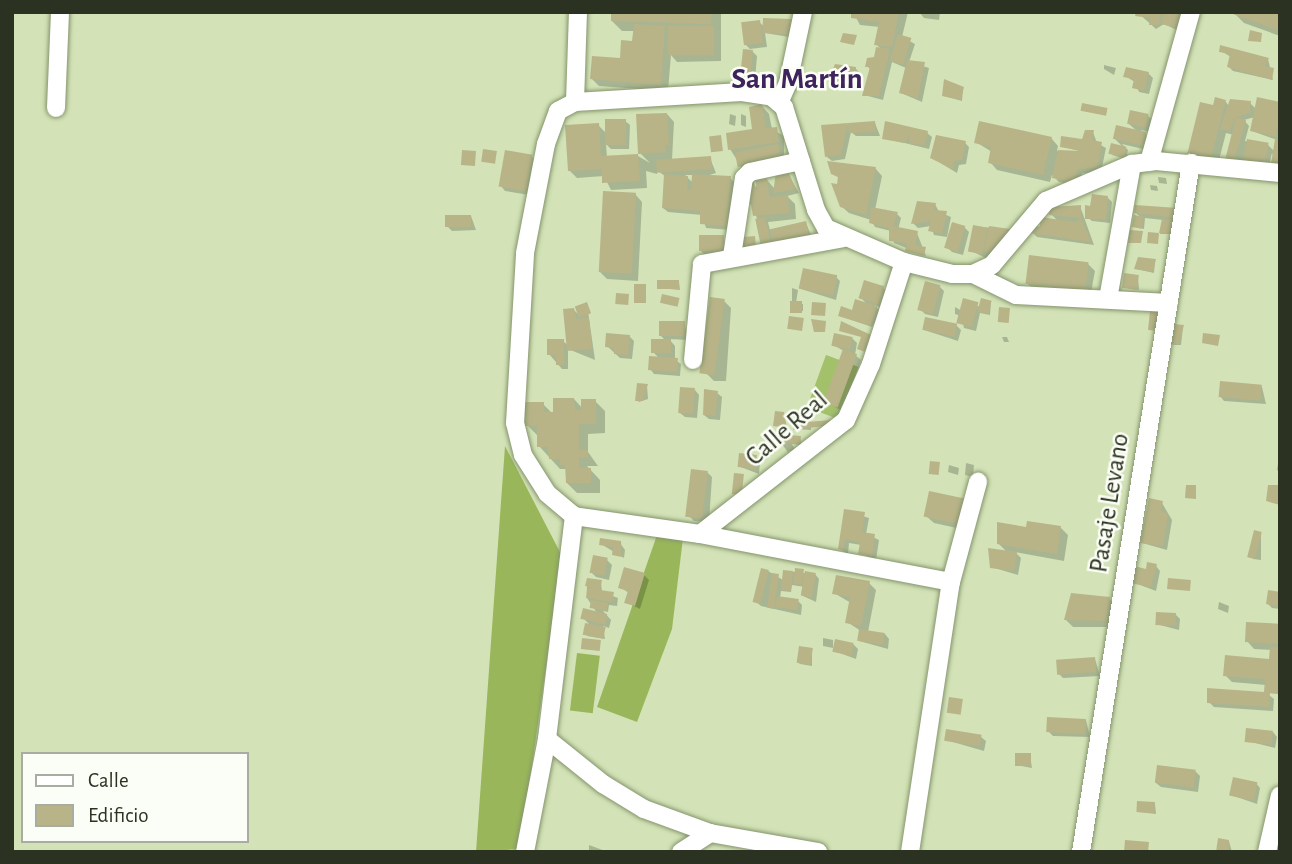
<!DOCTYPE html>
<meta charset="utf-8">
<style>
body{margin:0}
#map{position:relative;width:1292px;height:864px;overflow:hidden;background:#d3e3b7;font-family:"Alegreya Sans",sans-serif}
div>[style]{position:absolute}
.green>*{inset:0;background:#a3c06b;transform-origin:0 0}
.forest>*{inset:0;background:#99b75a;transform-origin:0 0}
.shadow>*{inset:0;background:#0003}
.building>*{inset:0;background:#b8b488;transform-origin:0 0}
.roads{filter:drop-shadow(0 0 2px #85946c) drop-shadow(0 0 2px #85946c)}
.minor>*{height:18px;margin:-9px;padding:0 9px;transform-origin:9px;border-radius:9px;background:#fff}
span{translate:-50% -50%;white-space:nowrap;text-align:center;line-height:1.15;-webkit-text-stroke:5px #fbfef6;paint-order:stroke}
.street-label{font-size:26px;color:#2c3221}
.quarter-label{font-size:30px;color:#3f235c;font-weight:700}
.frame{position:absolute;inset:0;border:14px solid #2c3221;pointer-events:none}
.legend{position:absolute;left:21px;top:752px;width:228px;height:91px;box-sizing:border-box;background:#fbfef6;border:2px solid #a8aca1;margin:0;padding:9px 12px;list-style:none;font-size:21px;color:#2c3221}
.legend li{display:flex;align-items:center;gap:14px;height:35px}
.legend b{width:35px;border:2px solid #a8aca1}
</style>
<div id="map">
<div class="green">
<i style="left:826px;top:355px;width:35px;height:56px;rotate:20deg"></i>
</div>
<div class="forest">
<i style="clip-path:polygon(505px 446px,562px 556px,520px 849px,476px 852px)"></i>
<i style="clip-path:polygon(657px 535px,683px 538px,672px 629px,637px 722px,597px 707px)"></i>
<i style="left:577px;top:653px;width:23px;height:58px;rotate:7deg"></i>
</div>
<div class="shadow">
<i style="clip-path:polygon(613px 12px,721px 12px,721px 61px,677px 62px,671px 55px,668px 91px,599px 86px,592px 79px,621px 60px,634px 42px,635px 31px,622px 31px,612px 21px)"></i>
<i style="clip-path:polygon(853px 12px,908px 12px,902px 37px,915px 44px,909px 62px,929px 68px,922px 102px,901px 93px,906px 68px,892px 62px,883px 100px,864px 95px,871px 70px,867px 66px,882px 50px,876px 44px,880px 27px,860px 25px)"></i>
<i style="clip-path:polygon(919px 12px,940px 12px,939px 20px,924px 18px)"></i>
<i style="clip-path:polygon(1137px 12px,1185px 12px,1181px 32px,1164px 24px,1156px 29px)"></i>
<i style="clip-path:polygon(1280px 12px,1280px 36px,1244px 23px,1234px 13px)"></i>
<i style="clip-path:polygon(791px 21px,795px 38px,765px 33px,767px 47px,750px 49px,757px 56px,755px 80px,747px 79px,742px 74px,752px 51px,745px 44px,759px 22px,765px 27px)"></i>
<i style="clip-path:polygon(1221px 51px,1268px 59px,1273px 80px,1233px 71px,1228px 66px,1231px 57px)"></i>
<i style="clip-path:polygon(1104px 65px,1116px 68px,1114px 75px,1104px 69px)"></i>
<i style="clip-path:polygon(855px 68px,860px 73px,858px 89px,830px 82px)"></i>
<i style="clip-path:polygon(1148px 73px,1153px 78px,1149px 94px,1139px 92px,1135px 82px,1125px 76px)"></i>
<i style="clip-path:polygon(963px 88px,962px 101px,944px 96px)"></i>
<i style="clip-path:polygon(evenodd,1225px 101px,1229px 106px,1250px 103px,1257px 110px,1280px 104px,1280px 174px,1272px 153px,1267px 174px,1231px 168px,1234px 135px,1226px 133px,1218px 164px,1196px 161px,1214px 107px,1225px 101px,1255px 117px,1252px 131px,1277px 140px,1275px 152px,1268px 145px,1245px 141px,1249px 126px,1244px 120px,1255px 117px)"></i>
<i style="clip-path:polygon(762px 106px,769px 114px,772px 129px,784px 136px,784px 163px,744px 171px,730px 149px,754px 130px)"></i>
<i style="clip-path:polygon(evenodd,667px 114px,674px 122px,672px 160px,710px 158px,716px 173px,706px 176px,730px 178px,735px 183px,731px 230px,706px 228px,702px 215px,668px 212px,663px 208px,666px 177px,657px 170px,657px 174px,646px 171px,647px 188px,611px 190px,604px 176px,577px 178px,569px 170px,598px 125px,607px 134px,625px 121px,630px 125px,629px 149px,611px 149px,606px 144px,607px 158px,638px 156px,650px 163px,640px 153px,667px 114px,685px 175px,694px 175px,693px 183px,685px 175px)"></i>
<i style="clip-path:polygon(730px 114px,736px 116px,735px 126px,729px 124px)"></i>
<i style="clip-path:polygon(741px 114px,746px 116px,746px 127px,741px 125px)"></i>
<i style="clip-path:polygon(1148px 116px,1153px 120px,1150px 132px,1141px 130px,1150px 139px,1147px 150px,1122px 144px,1128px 150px,1126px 159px,1112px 155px,1124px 148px,1115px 139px,1138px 132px,1129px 124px)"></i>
<i style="clip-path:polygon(875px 123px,880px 136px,856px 136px,851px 132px,845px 159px,832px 161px,827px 157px,823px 126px)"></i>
<i style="clip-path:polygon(1093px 132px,1097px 143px,1106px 148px,1101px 172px,1082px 173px,1079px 186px,1059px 182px,1052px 175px,1050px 182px,997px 170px,990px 162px,992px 152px,976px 142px,1051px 138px,1058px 146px,1057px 151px,1090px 154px,1061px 146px,1084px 141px)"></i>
<i style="clip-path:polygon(927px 133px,932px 137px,929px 149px,884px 138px)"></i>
<i style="clip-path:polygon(965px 143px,969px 147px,966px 164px,959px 165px,957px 173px,932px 158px)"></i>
<i style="clip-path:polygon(532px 157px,537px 161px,529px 195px,505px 191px,501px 186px)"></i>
<i style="clip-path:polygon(875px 168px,882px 176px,875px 210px,897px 214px,901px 218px,898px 230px,917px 233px,926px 256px,894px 243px,891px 231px,875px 227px,871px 220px,849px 213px,841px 206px,840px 179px,833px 173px)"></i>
<i style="clip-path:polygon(786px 171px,799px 193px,787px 196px,795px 204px,796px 219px,768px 222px,770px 230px,806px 223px,814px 242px,780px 249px,772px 242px,774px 250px,767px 251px,753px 206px,743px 199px,752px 183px,756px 187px,757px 181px,767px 180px,774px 188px)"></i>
<i style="clip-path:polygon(1158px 177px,1166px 178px,1167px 184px,1159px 183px)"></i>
<i style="clip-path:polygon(1150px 185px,1157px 186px,1158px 191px,1151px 190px)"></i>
<i style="clip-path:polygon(635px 194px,642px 202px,638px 281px,607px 279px,600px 272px)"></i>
<i style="clip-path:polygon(1108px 198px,1112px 202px,1110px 223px,1092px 221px,1087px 217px)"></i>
<i style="clip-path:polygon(935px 204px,939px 212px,951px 217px,947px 237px,934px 235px,931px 226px,918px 228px,913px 223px)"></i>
<i style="clip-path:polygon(1080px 206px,1094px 245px,1037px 237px,1032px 232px,1034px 224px,1042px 229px,1058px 221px,1051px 214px)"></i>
<i style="clip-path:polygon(1177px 210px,1176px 234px,1160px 234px,1163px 220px,1145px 218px,1144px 229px,1134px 227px,1141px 218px,1136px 213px)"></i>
<i style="clip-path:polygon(471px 216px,476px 230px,452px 231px,447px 226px)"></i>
<i style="clip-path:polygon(974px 226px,1009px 230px,1013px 235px,986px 258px,969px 250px)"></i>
<i style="clip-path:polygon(964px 227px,969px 232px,963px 255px,952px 252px,948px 248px)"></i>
<i style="clip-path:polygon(723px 237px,728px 255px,705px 255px,701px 251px)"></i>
<i style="clip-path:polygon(1155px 261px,1154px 273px,1136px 269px)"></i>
<i style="clip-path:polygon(1088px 264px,1095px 271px,1090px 298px,1034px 290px,1027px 283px)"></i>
<i style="clip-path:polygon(836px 277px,840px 281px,836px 300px,801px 289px)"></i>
<i style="clip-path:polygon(1138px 277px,1139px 290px,1124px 287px)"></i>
<i style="clip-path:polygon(679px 282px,680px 290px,659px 288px)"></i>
<i style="clip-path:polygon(940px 287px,944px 291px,938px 317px,925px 314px,921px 310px)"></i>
<i style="clip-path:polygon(792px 288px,798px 290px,796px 303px,803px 304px,803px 311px,792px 311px)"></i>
<i style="clip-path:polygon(883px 288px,888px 292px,883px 308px,874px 305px,881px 312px,872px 327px,840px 316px,867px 304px,860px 297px)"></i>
<i style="clip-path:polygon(724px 301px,731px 308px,726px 381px,714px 381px,706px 373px)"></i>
<i style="clip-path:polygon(991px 302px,990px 315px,980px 313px,976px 331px,964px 328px,961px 316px,955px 314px,955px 307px,962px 311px)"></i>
<i style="clip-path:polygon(587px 304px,595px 360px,568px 349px,568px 369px,562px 369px,549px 354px,563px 341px,569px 346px,574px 310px,581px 317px,578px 307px)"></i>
<i style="clip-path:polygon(684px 323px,689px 340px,669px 339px,675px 346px,675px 360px,681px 364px,680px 376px,654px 374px,650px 369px,659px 358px,653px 352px,666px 341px,660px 335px)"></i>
<i style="clip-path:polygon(956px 325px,961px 330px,958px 341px,924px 330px)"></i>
<i style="clip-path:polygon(1183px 327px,1181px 345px,1173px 345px,1172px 343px)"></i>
<i style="clip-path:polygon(629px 336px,634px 341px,632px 359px,620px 358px,607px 346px)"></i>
<i style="clip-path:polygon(1002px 337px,1007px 337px,1009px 342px,1004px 342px)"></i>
<i style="clip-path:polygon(852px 338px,857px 343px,855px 355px,861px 360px,842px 411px,825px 401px,844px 351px,833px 345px)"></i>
<i style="clip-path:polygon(647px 386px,648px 399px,639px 402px,637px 400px)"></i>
<i style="clip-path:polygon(1262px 387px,1266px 404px,1224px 401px,1220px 396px)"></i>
<i style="clip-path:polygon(695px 390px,699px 395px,697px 418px,685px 417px,680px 413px)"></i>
<i style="clip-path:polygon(717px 393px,722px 397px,720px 420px,709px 419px,704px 415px)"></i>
<i style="clip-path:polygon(574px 399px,583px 409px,595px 401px,605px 411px,605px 433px,588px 434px,588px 452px,598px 466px,587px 466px,600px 480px,600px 493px,577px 493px,567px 483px,567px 469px,560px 469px,539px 446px,537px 435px,527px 425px,543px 404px,555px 416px)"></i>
<i style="clip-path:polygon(811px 426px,811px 430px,795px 429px)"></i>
<i style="clip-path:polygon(800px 438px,802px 445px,792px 444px,796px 452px,788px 451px,794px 456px,785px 457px,789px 454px,780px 441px)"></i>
<i style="clip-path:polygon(1280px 451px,1280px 472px,1277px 470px)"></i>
<i style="clip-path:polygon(756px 457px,760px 462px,759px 474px,738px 466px)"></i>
<i style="clip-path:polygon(966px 463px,974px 465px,973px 477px,965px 475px)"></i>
<i style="clip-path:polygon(949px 465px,959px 468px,958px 475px,948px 472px)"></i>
<i style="clip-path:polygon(707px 472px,712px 477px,709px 522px,694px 521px,689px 516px)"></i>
<i style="clip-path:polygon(931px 493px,970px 531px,934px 523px,926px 516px)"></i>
<i style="clip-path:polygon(1162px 503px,1172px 520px,1167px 550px,1142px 543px)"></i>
<i style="clip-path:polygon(846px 511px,869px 518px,866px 534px,879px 540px,876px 560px,860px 553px,861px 545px,849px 543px,848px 554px,840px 549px)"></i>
<i style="clip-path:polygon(1061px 528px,1068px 535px,1064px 561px,1015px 552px,1021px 558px,1018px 575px,991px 567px,1008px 553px,998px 543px,1028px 529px)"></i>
<i style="clip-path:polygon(1261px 533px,1261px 560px,1253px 559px,1252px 557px)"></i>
<i style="clip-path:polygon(620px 543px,625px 550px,624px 558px,601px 544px)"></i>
<i style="clip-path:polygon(607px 560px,612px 565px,609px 580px,596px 577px,591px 572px)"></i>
<i style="clip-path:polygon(1156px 566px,1160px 571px,1156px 591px,1132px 582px)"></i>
<i style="clip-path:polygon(768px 571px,783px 580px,784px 571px,815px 574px,819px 579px,816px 602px,803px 596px,805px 587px,792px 585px,791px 592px,781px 591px,780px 598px,798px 601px,802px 605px,801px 615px,761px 606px,756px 602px)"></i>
<i style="clip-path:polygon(644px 575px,649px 580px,640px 609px,626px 602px,629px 593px,620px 587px)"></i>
<i style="clip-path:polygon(601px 582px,602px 592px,618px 598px,617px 606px,609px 605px,608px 612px,603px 611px,611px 620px,609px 628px,603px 626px,605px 639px,587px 636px,591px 626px,583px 618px,597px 613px,587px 598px,587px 586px)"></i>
<i style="clip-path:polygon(869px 583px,876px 590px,868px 632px,885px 634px,889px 639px,888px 649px,859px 641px,861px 631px,847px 622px,851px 603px,834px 593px)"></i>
<i style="clip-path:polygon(1280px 593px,1280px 609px,1272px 608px,1268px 604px)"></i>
<i style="clip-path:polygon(1109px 599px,1117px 606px,1114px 627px,1073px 627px,1066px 620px)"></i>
<i style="clip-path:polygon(1219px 602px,1229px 606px,1228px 613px,1218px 609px)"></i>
<i style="clip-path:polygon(1176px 615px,1180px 619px,1179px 630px,1156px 624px)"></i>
<i style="clip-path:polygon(1280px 626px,1278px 694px,1267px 693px,1266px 685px,1232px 682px,1225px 675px,1275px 661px,1272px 650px,1254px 649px,1247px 641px)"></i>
<i style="clip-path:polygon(823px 638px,833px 640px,833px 648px,823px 646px)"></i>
<i style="clip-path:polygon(853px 644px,858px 649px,856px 659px,834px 651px)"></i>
<i style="clip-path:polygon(812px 649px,812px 666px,800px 664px,798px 662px)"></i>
<i style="clip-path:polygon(1095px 659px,1100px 676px,1063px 678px,1058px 673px)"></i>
<i style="clip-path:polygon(1269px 695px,1274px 699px,1273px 711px,1214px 707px,1209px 702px)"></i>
<i style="clip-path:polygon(1086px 720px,1090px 737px,1053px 736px,1048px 731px)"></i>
<i style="clip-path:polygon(1273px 732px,1277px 737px,1275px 748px,1247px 741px)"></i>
<i style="clip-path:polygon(981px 737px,986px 741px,984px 751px,946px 740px)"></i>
<i style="clip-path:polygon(1030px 755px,1032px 768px,1016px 765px)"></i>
<i style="clip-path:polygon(1195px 771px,1200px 776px,1198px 792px,1161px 787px,1156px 783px)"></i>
<i style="clip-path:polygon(1256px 783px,1260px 788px,1257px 804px,1231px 795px)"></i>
<i style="clip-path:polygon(1155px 804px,1156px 814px,1138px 812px)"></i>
<i style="clip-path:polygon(1229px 841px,1232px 852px,1218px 852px)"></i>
<i style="clip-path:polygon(589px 845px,608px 852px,589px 852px)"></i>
</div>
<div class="building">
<i style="clip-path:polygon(611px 12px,712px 12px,711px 24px,611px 21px)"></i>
<i style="clip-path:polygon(851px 12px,899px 12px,892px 47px,874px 45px,879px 22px,851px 18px)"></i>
<i style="clip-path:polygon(1136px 12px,1161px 12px,1159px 25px,1149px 25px,1150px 18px,1135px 16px)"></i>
<i style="clip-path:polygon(1164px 12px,1182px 12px,1177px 28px,1161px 24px)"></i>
<i style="clip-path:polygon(1230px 12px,1280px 12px,1280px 31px,1230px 13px)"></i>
<i style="left:763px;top:18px;width:29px;height:15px;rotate:2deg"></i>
<i style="left:760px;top:20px;width:23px;height:19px;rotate:83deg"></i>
<i style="clip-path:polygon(634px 24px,665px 26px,661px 85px,590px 79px,592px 56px,620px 58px,621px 40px,632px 41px)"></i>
<i style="left:668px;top:26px;width:46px;height:29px"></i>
<i style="clip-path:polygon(1250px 30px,1262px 33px,1261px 42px,1248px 41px)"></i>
<i style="clip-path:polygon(843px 33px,857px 35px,854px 45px,840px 42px)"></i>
<i style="left:898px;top:34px;width:14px;height:28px;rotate:17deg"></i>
<i style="clip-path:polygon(1220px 45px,1269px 58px,1265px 66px,1274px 68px,1272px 80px,1227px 67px,1230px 54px,1219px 52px)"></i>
<i style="clip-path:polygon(876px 47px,890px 49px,879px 96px,862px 96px,870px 67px,865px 67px,867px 58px,874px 57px)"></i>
<i style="left:743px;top:49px;width:10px;height:26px;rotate:6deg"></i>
<i style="clip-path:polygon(907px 60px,925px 62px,918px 98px,899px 93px)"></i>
<i style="clip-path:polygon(835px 64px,856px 67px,854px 85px,828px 82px)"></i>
<i style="clip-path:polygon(1126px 67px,1149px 72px,1144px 91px,1132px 88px,1134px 79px,1123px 77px)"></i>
<i style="clip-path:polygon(944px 79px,964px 87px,961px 100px,942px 96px)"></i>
<i style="clip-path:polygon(1215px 97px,1226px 100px,1211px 158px,1187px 155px,1200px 102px,1213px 105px)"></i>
<i style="clip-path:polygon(1257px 97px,1280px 102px,1276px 137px,1250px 131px)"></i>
<i style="clip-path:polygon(1230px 99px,1251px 101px,1250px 113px,1236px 117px,1246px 120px,1233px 165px,1224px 164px,1236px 117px,1229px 131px,1220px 129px)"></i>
<i style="left:1082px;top:103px;width:26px;height:8px;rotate:11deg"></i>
<i style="clip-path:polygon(762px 104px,766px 128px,777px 127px,779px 142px,728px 150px,726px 133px,752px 129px,749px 107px)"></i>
<i style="left:1130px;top:110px;width:19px;height:14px;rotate:12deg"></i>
<i style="clip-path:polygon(667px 113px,669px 145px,665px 145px,666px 152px,638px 154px,640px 181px,602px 183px,602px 169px,568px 171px,565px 125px,599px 123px,601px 156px,638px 154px,636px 114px)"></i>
<i style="left:605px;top:119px;width:21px;height:26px"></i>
<i style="clip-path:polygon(875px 121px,876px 132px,849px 133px,848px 123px,841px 155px,825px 157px,821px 125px)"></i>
<i style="clip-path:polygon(885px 121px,928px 131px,925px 145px,909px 144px,909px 136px,904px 143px,882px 139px)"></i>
<i style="clip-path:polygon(979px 121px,1052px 137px,1043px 175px,988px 163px,991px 147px,974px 143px)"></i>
<i style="left:1116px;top:125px;width:31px;height:14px;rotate:13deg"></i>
<i style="clip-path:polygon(1085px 130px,1094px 130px,1092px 140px,1102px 142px,1097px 168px,1077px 169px,1075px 182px,1052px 178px,1058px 150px,1082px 151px,1060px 147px,1061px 136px,1082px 139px)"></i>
<i style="left:721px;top:135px;width:16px;height:12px;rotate:83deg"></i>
<i style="clip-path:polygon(936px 135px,966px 141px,962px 160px,954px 161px,953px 169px,930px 158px)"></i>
<i style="left:1247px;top:139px;width:22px;height:29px;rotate:10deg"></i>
<i style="clip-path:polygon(1275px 139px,1280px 140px,1280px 171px,1270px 170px)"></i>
<i style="left:1111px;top:143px;width:16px;height:11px;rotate:14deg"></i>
<i style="left:778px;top:144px;width:15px;height:44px;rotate:79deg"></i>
<i style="left:483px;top:149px;width:14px;height:13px;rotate:8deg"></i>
<i style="left:462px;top:150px;width:14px;height:15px;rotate:4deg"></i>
<i style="left:505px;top:150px;width:28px;height:37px;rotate:10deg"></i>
<i style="left:711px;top:156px;width:13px;height:55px;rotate:86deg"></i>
<i style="clip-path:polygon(827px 161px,876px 167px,866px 215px,840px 207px,831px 183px,837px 184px,838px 177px,831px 174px)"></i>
<i style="clip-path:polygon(787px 169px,796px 189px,773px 193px,776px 172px)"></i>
<i style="clip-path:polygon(664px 174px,688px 176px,687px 190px,691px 190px,692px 174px,731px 176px,727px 226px,700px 224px,700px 211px,662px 208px)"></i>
<i style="clip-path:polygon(767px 178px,770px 197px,788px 195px,789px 213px,753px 216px,750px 199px,741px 200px,753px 181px,757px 191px,756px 180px)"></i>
<i style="left:603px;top:191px;width:33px;height:81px;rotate:3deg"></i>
<i style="clip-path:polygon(1092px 194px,1108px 196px,1106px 219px,1085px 219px,1085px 205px,1090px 206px)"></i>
<i style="clip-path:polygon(917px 201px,936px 203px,934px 210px,947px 211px,942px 234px,928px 231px,931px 221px,911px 224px)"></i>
<i style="clip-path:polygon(1081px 205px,1081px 218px,1049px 215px,1050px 207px)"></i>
<i style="clip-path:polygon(1135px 205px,1178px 208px,1177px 218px,1134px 213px)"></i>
<i style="clip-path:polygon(871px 207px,898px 212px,893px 226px,918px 231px,915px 245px,926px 247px,924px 256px,905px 251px,907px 243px,889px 241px,889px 228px,869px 223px)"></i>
<i style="left:445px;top:215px;width:26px;height:12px"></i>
<i style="left:1134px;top:215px;width:10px;height:12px;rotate:11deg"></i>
<i style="left:765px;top:217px;width:30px;height:10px;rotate:78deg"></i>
<i style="clip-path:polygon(1040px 217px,1076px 222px,1081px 218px,1091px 242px,1030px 233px,1040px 226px)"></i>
<i style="clip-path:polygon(1162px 219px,1176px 220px,1175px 233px,1159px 233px,1158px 244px,1147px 243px,1148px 232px,1159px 233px)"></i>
<i style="left:806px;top:221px;width:17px;height:37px;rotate:77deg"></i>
<i style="left:952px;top:222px;width:14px;height:27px;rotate:17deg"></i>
<i style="left:973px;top:225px;width:15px;height:27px;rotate:11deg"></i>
<i style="clip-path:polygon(989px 226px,1010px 229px,994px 251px,984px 252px)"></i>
<i style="clip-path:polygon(1129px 230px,1143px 231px,1141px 243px,1128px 243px)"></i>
<i style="left:699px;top:235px;width:25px;height:16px"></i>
<i style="left:755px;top:236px;width:12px;height:20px;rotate:85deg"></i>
<i style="left:1029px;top:255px;width:60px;height:29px;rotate:7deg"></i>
<i style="clip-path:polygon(1138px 257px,1156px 259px,1153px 272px,1134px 269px)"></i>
<i style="left:803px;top:268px;width:35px;height:21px;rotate:12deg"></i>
<i style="left:1124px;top:273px;width:15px;height:15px;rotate:8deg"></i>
<i style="left:657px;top:280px;width:22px;height:9px"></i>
<i style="left:864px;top:280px;width:21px;height:19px;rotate:17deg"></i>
<i style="left:925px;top:281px;width:16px;height:30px;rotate:15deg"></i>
<i style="left:634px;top:284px;width:12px;height:19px"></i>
<i style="left:616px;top:293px;width:13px;height:11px;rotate:4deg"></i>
<i style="left:662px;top:294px;width:18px;height:9px;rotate:13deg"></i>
<i style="left:710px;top:297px;width:15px;height:77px;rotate:8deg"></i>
<i style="left:963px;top:298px;width:16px;height:26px;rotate:15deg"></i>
<i style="left:981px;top:298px;width:11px;height:14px;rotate:15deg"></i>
<i style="clip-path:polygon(855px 299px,877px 306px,871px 326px,838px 316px,841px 306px,852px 310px)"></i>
<i style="left:790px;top:301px;width:12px;height:12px"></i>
<i style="left:587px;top:302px;width:12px;height:13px;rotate:70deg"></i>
<i style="left:812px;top:302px;width:14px;height:13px;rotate:4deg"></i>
<i style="left:999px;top:307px;width:11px;height:15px;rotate:5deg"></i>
<i style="clip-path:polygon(574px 308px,576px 319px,589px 318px,592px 349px,567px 351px,563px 309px)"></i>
<i style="left:1150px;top:311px;width:10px;height:19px;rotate:6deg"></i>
<i style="left:789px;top:316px;width:15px;height:13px;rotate:8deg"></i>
<i style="left:925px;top:317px;width:33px;height:13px;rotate:12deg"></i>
<i style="clip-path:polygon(811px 319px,826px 321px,825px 332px,814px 332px)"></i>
<i style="left:659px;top:321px;width:26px;height:15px"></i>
<i style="clip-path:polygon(841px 321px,871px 335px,865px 352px,857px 349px,861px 337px,839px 331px)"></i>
<i style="clip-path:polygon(1174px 324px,1184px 325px,1179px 344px,1170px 344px)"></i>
<i style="clip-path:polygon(606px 333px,630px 335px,628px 355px,614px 354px,614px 348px,605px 347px)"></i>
<i style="left:834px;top:333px;width:19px;height:13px;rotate:12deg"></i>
<i style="clip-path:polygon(1203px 333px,1220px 335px,1218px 346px,1202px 343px)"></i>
<i style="clip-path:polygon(547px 339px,564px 339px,564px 365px,556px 365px,556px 355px,547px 355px)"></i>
<i style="left:651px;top:339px;width:20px;height:14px"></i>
<i style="left:843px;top:349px;width:15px;height:57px;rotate:20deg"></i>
<i style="left:649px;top:356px;width:29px;height:14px;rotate:4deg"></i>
<i style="left:1220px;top:381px;width:42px;height:16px;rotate:5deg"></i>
<i style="clip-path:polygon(637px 383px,648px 384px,643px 401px,635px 401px)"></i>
<i style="left:680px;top:387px;width:15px;height:26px;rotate:4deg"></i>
<i style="clip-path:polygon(704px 389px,718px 391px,715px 416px,703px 415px)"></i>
<i style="clip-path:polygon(553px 398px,574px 398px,575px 410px,581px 410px,581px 399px,596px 399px,596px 424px,579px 424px,579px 450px,588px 450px,588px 457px,579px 457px,579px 468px,591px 468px,591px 483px,566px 483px,565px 465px,560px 465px,560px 459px,549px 459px,548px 447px,537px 447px,537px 426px,525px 426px,525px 402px,544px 402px,544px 412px,553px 412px)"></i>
<i style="clip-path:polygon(775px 411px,784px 412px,787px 428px,773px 426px)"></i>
<i style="clip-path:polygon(832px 420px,832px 425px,793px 430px,794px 423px)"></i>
<i style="left:778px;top:434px;width:23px;height:8px;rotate:5deg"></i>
<i style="left:739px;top:453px;width:18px;height:14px;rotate:6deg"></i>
<i style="left:930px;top:461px;width:10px;height:13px;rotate:6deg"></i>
<i style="left:691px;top:469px;width:17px;height:48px;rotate:7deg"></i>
<i style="left:734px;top:473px;width:10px;height:21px;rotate:6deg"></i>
<i style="clip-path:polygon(1186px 485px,1196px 485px,1196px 499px,1185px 498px)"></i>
<i style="clip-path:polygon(1268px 485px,1280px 485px,1280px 505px,1266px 501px)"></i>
<i style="left:929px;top:491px;width:40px;height:26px;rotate:12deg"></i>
<i style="clip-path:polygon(1149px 498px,1163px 501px,1161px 511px,1168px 514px,1163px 546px,1140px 543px)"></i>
<i style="clip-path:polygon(844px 509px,865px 512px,862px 532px,875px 534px,872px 556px,858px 554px,860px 542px,845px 539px,843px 550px,838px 549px)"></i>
<i style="clip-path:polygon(1027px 521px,1061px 526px,1057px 554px,997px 544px,997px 522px,1026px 527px)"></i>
<i style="left:1254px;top:530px;width:8px;height:28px;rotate:14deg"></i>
<i style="clip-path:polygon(600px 538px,621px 541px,622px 557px,612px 555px,613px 547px,599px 545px)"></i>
<i style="clip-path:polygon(988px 548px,1017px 552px,1014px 571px,990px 568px)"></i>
<i style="left:593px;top:555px;width:15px;height:18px;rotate:11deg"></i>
<i style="clip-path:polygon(1147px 562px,1157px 564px,1151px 587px,1130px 583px,1134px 566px,1146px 569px)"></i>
<i style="clip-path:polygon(624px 567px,645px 573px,635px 606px,624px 603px,628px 591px,618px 588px)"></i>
<i style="left:761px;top:568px;width:8px;height:35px;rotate:14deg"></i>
<i style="left:795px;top:568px;width:9px;height:16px;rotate:6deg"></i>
<i style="left:783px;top:570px;width:10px;height:20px;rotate:6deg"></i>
<i style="left:805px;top:571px;width:11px;height:25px;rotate:10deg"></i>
<i style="left:772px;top:573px;width:7px;height:35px;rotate:8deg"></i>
<i style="clip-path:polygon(836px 575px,870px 581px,861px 626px,845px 623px,850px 597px,832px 594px)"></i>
<i style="clip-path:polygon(587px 578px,602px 580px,600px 590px,614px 592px,612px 602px,586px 598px,587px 588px,595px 588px,585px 586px)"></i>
<i style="left:1168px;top:578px;width:23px;height:11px;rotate:5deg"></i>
<i style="clip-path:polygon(1268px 590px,1280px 592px,1280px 607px,1266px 604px)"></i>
<i style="clip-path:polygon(1071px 593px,1110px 597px,1107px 621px,1064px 620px)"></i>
<i style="left:777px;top:596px;width:22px;height:11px;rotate:8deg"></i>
<i style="left:591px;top:600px;width:17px;height:8px;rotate:10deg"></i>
<i style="left:583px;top:608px;width:25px;height:11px;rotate:14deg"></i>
<i style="left:1156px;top:612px;width:20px;height:13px;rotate:3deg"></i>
<i style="left:1246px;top:622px;width:34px;height:20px;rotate:3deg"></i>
<i style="left:585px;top:623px;width:21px;height:12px;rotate:11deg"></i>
<i style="left:859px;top:629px;width:26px;height:12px;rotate:9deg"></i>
<i style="left:582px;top:638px;width:19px;height:11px;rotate:6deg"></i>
<i style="left:835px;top:639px;width:19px;height:13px;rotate:12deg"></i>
<i style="left:799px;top:646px;width:14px;height:17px;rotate:8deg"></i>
<i style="clip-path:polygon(1270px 647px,1280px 647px,1280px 681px,1276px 693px,1270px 693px,1269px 707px,1207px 703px,1207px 688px,1264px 692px,1265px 679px,1223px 676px,1225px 655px,1269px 659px)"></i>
<i style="left:1095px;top:657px;width:15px;height:39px;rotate:86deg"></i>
<i style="left:949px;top:697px;width:14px;height:16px;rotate:8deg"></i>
<i style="left:1047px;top:717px;width:39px;height:15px;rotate:3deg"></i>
<i style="left:1246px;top:728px;width:27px;height:14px;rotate:6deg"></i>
<i style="left:946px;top:729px;width:36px;height:12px;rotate:9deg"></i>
<i style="left:1015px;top:753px;width:16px;height:13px"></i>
<i style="left:1157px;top:765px;width:39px;height:18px;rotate:7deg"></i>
<i style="left:1233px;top:777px;width:25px;height:19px;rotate:12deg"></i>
<i style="left:1137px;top:801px;width:18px;height:11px;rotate:3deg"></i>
<i style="clip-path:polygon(1218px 838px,1229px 840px,1228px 852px,1216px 852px)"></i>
<i style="clip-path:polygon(1125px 840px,1149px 842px,1148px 852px,1124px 852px)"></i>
</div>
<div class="roads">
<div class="minor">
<i style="left:575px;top:102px;width:90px;rotate:-88.1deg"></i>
<i style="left:779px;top:103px;width:22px;rotate:-66deg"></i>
<i style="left:788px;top:83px;width:73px;rotate:-78.1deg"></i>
<i style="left:56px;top:108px;width:96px;rotate:-87.6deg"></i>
<i style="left:1149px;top:162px;width:156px;rotate:-74.4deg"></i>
<i style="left:732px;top:256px;width:79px;rotate:-81.3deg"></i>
<i style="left:744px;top:178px;width:8px;rotate:-45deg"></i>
<i style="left:750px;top:172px;width:52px;rotate:-12.2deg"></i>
<i style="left:973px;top:274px;width:48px;rotate:26deg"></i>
<i style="left:1016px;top:295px;width:153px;rotate:3deg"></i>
<i style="left:1108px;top:299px;width:137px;rotate:-79.9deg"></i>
<i style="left:693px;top:360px;width:96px;rotate:-84.6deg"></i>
<i style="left:702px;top:264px;width:143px;rotate:-10.4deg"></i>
<i style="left:700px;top:534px;width:185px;rotate:-38deg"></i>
<i style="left:846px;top:420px;width:61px;rotate:-65.9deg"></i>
<i style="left:871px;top:364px;width:107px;rotate:-72.1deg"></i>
<i style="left:951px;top:582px;width:256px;rotate:-169.2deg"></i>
<i style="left:700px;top:534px;width:127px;rotate:-171.9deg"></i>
<i style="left:574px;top:516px;width:35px;rotate:-140deg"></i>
<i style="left:547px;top:493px;width:45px;rotate:-122.3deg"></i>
<i style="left:523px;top:455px;width:33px;rotate:-104deg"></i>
<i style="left:515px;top:423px;width:170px;rotate:-86.6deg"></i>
<i style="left:525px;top:253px;width:111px;rotate:-79.1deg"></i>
<i style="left:546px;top:144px;width:35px;rotate:-70deg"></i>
<i style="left:558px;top:111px;width:19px;rotate:-28deg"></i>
<i style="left:575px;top:102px;width:167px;rotate:-3.4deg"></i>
<i style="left:742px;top:92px;width:30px;rotate:9deg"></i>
<i style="left:772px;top:97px;width:16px;rotate:40deg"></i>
<i style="left:784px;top:107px;width:108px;rotate:72.7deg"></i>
<i style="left:816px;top:210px;width:21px;rotate:61deg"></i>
<i style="left:826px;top:228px;width:85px;rotate:23.6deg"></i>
<i style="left:904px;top:262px;width:49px;rotate:14deg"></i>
<i style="left:952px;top:274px;width:21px"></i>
<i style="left:973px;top:274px;width:21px;rotate:-25deg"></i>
<i style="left:992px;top:265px;width:84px;rotate:-49.8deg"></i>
<i style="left:1046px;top:201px;width:94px;rotate:-23.3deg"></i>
<i style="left:1132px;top:164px;width:24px;rotate:-7deg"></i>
<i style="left:1156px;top:161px;width:125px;rotate:5.5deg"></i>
<i style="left:547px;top:739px;width:72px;rotate:38.8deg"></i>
<i style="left:603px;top:784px;width:48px;rotate:31.4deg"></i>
<i style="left:644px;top:809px;width:70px;rotate:20deg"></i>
<i style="left:710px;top:833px;width:110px;rotate:10deg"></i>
<i style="left:525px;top:852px;width:115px;rotate:-79deg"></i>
<i style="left:547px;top:739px;width:225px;rotate:-83.1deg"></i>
<i style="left:681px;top:852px;width:35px;rotate:-33deg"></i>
<i style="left:910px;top:852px;width:273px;rotate:-81.4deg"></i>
<i style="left:951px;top:582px;width:104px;rotate:-74.9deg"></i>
<i style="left:1081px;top:852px;width:698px;rotate:-80.93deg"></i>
<i style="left:1267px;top:852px;width:58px;rotate:-77.2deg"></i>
</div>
</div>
<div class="street-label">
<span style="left:787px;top:429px;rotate:-41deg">Calle Real</span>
<span style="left:1110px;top:503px;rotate:-81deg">Pasaje Levano</span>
</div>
<div class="quarter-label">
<span style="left:797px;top:79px">San Martín</span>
</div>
<div class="frame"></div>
<ul class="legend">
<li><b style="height:9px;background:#fff"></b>Calle</li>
<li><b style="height:19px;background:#b8b488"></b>Edificio</li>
</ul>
</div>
